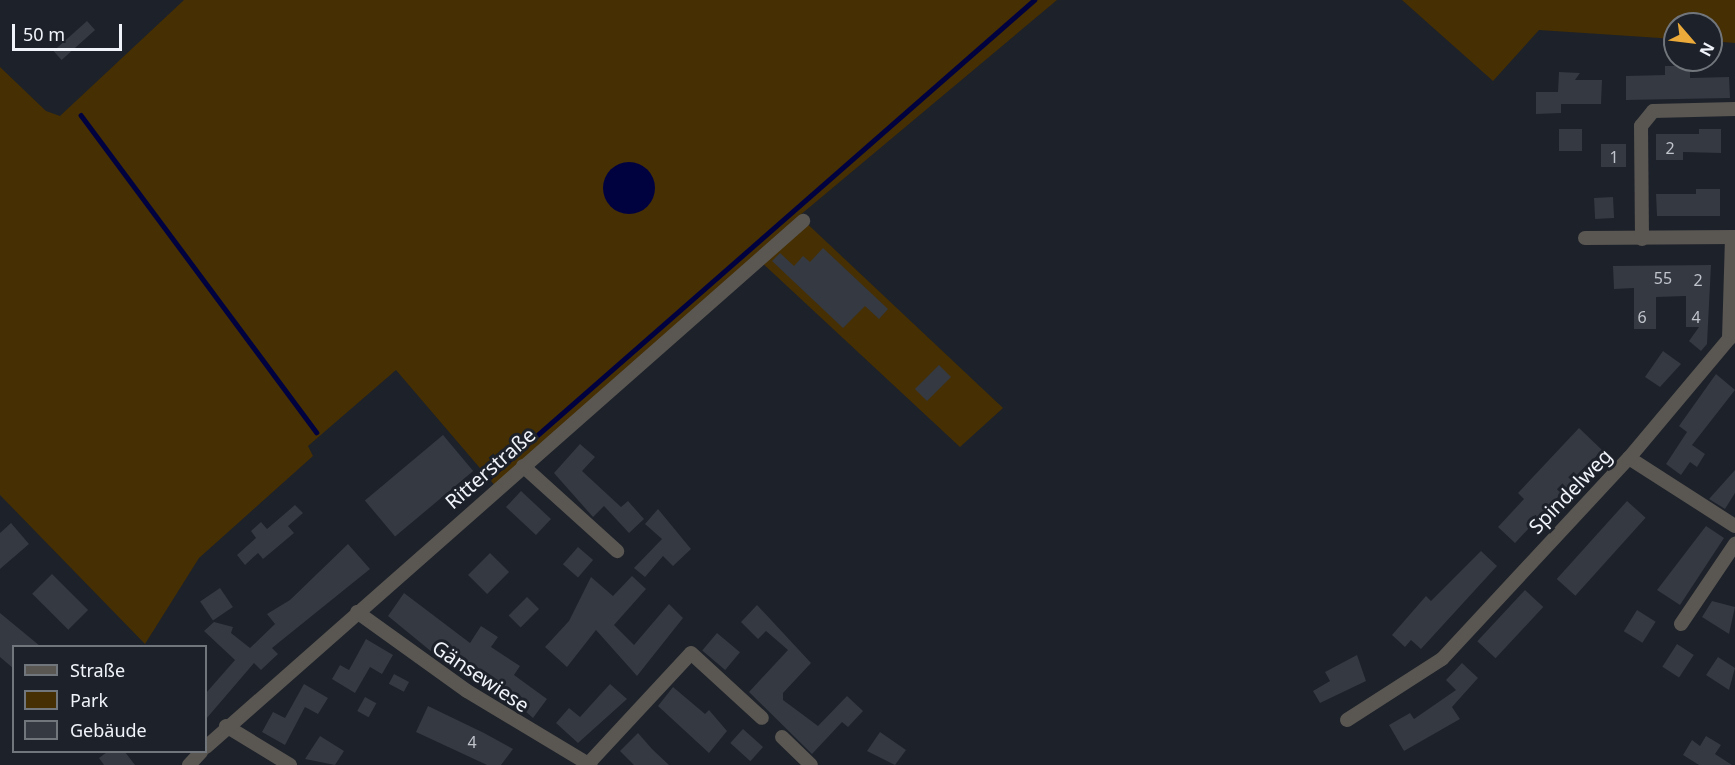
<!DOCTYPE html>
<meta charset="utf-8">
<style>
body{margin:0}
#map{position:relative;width:1735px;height:765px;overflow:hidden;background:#1d2129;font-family:"Noto Sans",sans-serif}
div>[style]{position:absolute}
.green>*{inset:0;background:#462f03}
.water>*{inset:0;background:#000240}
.round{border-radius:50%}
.stream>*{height:4.5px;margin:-2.25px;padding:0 2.25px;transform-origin:2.25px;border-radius:2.25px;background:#000240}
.building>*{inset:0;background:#343942;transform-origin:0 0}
.street>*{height:14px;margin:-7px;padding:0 7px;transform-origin:7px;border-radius:7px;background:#5a5753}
span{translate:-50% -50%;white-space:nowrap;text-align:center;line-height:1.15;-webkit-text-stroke:6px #1d2129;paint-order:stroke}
.number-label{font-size:16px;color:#c1c4cb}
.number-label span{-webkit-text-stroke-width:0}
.street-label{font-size:20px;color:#f0f3f9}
.legend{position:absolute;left:12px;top:645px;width:195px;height:108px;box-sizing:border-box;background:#1d2129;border:2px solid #71757c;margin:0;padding:8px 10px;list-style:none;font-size:18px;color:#f0f3f9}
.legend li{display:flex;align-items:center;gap:12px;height:30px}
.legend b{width:30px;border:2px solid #71757c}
.north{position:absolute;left:1663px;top:12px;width:60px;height:60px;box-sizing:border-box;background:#1d2129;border:2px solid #71757c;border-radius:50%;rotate:118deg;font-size:16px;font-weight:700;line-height:24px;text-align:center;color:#f0f3f9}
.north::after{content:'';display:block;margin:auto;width:21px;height:27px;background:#ebaa39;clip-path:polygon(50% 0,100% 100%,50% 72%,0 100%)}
.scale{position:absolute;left:12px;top:24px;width:110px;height:27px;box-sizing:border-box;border:3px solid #f0f3f9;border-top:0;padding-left:8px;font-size:18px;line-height:21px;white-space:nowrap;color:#f0f3f9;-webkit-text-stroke:4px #1d2129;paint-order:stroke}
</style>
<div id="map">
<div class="green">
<i style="clip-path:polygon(184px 0,1057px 0,799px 216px,1003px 408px,960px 447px,760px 261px,497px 488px,396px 370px,308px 446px,313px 456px,199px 558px,145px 644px,0 495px,0 67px,46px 111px,60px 116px)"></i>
<i style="clip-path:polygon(1402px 0,1735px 0,1735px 43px,1711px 41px,1711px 24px,1675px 24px,1675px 39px,1539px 30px,1493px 81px)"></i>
</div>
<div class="water">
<i class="round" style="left:603px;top:162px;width:52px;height:52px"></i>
</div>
<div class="stream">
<i style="left:81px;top:115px;width:395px;rotate:53.4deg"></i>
<i style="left:485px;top:481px;width:730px;rotate:-41.22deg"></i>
</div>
<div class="building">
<i style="left:87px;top:21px;width:12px;height:45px;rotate:48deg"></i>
<i style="clip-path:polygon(1665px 66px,1690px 66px,1690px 78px,1729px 77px,1730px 98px,1626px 100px,1626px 76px,1665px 75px)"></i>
<i style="clip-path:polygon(1559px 72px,1580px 73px,1575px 80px,1602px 80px,1601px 104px,1561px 104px,1561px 113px,1536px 114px,1536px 92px,1558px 92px)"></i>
<i style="left:1559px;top:129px;width:23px;height:22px"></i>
<i style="clip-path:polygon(1699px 129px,1721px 129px,1721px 153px,1683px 152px,1683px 160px,1656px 160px,1656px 134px,1699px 134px)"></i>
<i style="left:1601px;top:144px;width:25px;height:23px"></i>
<i style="clip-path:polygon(1696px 189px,1720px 189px,1720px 216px,1657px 216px,1656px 194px,1696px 194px)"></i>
<i style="left:1613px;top:197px;width:21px;height:19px;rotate:87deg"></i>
<i style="clip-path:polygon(823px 248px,888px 309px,879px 319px,865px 306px,843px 328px,772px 261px,780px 253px,794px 266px,803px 256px,810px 262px)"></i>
<i style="clip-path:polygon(1711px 265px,1707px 344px,1701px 351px,1689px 341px,1699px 327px,1686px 327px,1686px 296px,1656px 297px,1656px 329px,1634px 329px,1634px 288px,1614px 289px,1613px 266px)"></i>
<i style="clip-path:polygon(1663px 351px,1681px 364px,1660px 387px,1645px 377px)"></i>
<i style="left:939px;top:365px;width:17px;height:34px;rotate:45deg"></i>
<i style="clip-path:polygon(1716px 374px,1735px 390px,1692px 445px,1705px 454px,1697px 467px,1690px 462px,1681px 475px,1666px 464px,1687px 432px,1679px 426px)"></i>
<i style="clip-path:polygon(1579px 428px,1602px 450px,1515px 543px,1498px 527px,1524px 499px,1518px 493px)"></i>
<i style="left:443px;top:435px;width:47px;height:102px;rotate:50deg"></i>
<i style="clip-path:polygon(580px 444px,595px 457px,582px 471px,621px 507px,628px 501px,644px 519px,629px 533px,604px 506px,593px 517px,554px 473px)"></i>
<i style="clip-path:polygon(1735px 470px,1735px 493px,1725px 509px,1709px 499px)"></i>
<i style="left:521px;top:491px;width:41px;height:22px;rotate:43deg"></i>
<i style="left:1627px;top:501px;width:25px;height:105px;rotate:42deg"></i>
<i style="clip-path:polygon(295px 505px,303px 513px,288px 526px,294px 533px,263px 559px,258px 553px,245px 565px,237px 555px,256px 538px,251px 531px,261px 522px,267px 529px)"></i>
<i style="clip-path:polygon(658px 509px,691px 549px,673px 566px,663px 556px,645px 577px,634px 568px,662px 539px,645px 524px)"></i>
<i style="clip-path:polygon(11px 523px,29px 544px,0 569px,0 533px)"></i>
<i style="clip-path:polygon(1706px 526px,1724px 538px,1680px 605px,1657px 590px)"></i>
<i style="clip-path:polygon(348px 544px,370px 569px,272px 648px,278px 654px,261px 670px,254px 663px,206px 719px,206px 693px,235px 660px,204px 631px,214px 622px,233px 627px,231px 633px,250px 648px,275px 624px,267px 614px,290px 600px)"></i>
<i style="left:578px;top:547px;width:20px;height:23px;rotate:41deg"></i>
<i style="clip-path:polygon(1481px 551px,1497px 566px,1421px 649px,1411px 640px,1405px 647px,1392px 635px,1426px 596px,1431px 601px)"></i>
<i style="left:490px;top:553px;width:27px;height:31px;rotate:45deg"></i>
<i style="left:52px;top:574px;width:51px;height:28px;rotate:45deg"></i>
<i style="clip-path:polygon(632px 576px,646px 589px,614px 625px,634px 645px,669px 604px,683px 618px,637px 676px,596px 630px,567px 667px,545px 647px,569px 621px,591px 577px,613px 596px)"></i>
<i style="left:220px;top:588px;width:23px;height:24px;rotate:56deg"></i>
<i style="left:1525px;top:590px;width:25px;height:70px;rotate:43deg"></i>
<i style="clip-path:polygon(404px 593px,470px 643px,481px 626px,498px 637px,491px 647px,520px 666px,514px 675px,547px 699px,533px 718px,490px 680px,444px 649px,438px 657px,388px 616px)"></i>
<i style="left:527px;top:597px;width:17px;height:26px;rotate:45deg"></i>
<i style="clip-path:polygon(1712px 601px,1735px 607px,1729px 634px,1702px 617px)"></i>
<i style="clip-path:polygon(757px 605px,811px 663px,783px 693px,783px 700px,818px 726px,847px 696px,863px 711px,848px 727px,842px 722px,812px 754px,749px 692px,788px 650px,766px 631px,758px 639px,741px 622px)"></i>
<i style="left:1637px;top:610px;width:22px;height:25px;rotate:32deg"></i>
<i style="clip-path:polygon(0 613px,40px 646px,14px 646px,14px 669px,0 657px)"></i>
<i style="left:717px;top:633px;width:30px;height:23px;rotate:40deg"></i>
<i style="clip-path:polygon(366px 639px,393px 655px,382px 674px,370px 667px,355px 693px,332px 679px,340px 665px,349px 670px)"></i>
<i style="left:1677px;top:644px;width:20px;height:27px;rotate:33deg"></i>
<i style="clip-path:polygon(1357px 655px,1366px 681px,1320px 703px,1313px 691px,1330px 681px,1325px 672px)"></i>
<i style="clip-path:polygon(1718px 657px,1735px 668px,1729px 690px,1706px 675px)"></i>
<i style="clip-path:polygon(1462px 663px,1478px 678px,1452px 707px,1460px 719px,1404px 751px,1389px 725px,1410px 713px,1414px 719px,1456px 690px,1446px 680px)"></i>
<i style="left:394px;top:674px;width:17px;height:11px;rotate:28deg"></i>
<i style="clip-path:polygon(304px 684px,328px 698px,318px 714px,305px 707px,285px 745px,262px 732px,273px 712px,285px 718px)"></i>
<i style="clip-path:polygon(610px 684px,627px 699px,578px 743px,556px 723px,569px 708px,580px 717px)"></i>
<i style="clip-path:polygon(673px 687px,705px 714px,709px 710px,727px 731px,709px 753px,658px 706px)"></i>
<i style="left:365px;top:697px;width:13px;height:16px;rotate:29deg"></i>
<i style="clip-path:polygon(428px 706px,484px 733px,513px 749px,501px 765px,487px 765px,416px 732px)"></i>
<i style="left:743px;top:729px;width:27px;height:19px;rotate:42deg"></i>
<i style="clip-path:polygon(880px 732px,906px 750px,895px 765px,867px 751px)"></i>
<i style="clip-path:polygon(638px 733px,652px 749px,669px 765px,634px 765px,620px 751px)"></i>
<i style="clip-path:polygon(320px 736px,344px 751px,335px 765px,305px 759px)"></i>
<i style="clip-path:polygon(1706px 736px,1721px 745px,1715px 754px,1732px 765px,1699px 765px,1683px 755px,1692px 740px,1700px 746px)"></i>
<i style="clip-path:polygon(107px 752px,125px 752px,135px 765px,104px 765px,99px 758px)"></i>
</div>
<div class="street">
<i style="left:1585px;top:238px;width:150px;rotate:-0.4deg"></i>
<i style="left:1642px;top:239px;width:113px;rotate:-90.5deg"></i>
<i style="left:1641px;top:126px;width:19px;rotate:-51deg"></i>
<i style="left:1653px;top:111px;width:82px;rotate:-1.4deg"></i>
<i style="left:1629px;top:458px;width:126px;rotate:32.7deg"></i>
<i style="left:523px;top:466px;width:127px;rotate:42.1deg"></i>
<i style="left:357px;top:612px;width:135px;rotate:35.7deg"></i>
<i style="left:467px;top:691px;width:144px;rotate:31deg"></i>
<i style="left:1681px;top:624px;width:97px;rotate:-56deg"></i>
<i style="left:1347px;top:720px;width:113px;rotate:-32.7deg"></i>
<i style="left:1442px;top:659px;width:275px;rotate:-47.1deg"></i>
<i style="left:1629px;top:458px;width:155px;rotate:-50deg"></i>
<i style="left:1729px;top:339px;width:102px;rotate:-88.3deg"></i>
<i style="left:226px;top:726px;width:75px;rotate:31.4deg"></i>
<i style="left:782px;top:737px;width:40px;rotate:44deg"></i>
<i style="left:206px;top:747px;width:796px;rotate:-41.38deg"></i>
<i style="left:588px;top:764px;width:151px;rotate:-47.1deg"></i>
<i style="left:691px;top:653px;width:96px;rotate:42.5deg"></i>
<i style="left:189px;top:765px;width:18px;rotate:-47deg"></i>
</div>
<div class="number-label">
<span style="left:1670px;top:148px">2</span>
<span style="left:1614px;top:157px">1</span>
<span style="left:1663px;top:278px">55</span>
<span style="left:1698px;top:280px">2</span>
<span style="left:1642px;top:317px">6</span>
<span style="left:1696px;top:317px">4</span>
<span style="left:472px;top:742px">4</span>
</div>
<div class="street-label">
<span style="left:490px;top:468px;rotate:-41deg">Ritterstraße</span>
<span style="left:1570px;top:491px;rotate:-46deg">Spindelweg</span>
<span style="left:481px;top:676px;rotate:34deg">Gänsewiese</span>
</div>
<ul class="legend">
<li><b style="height:8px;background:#5a5753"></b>Straße</li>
<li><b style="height:16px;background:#462f03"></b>Park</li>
<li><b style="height:16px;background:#343942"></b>Gebäude</li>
</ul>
<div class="north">N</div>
<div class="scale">50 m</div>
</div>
